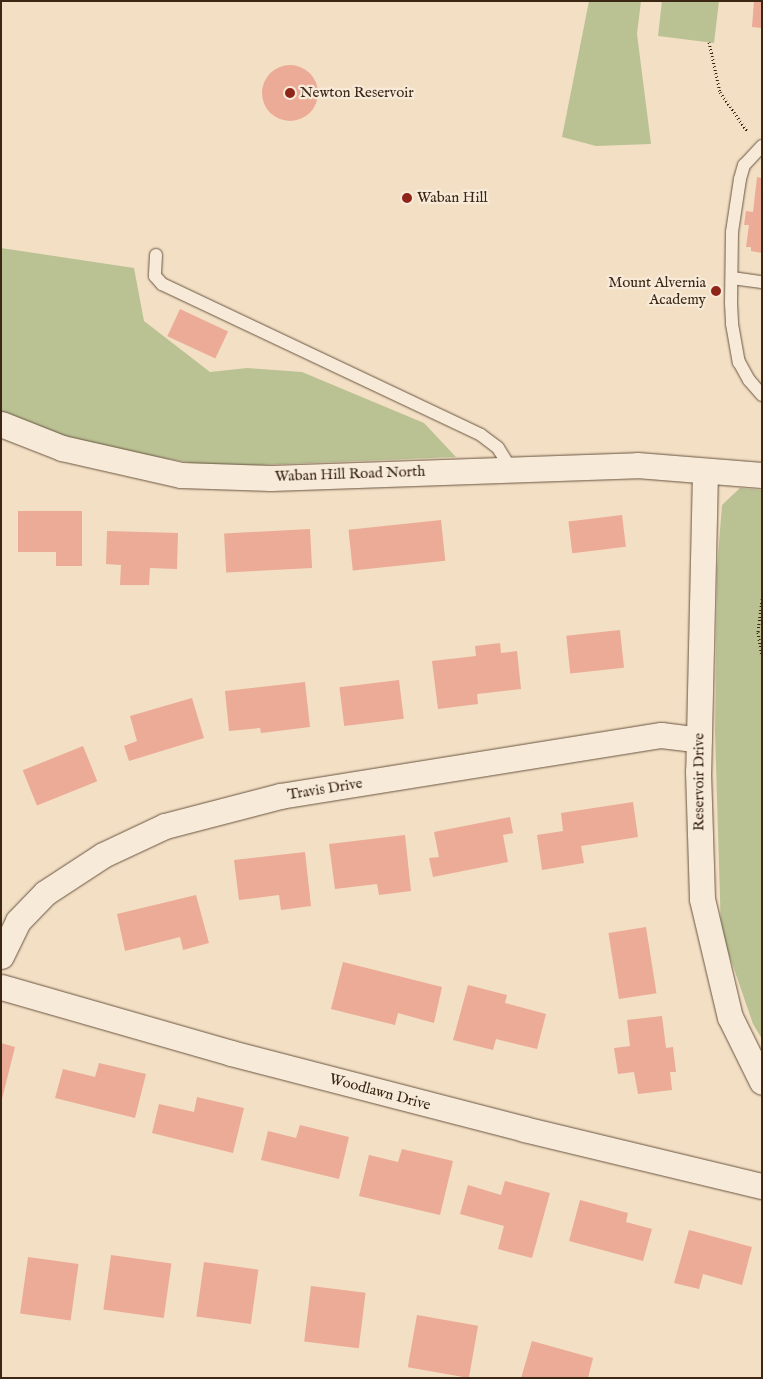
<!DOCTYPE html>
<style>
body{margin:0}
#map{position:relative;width:763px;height:1379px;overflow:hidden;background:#f3dfc4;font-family:"IM FELL English",serif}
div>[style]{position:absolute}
.green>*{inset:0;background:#bac294}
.building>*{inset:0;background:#ebab97;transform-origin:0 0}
.round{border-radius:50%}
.path>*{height:3px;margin-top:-1.5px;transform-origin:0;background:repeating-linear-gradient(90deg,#3b2714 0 1px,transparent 0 3.5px)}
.roads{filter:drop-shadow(0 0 1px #695540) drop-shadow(0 0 1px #695540)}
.service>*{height:12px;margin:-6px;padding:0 6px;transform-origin:6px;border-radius:6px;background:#f7ead9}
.minor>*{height:25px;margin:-12.5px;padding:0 12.5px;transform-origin:12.5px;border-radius:12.5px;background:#f7ead9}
.dots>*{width:14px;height:14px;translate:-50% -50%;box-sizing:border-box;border:2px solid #f7ead9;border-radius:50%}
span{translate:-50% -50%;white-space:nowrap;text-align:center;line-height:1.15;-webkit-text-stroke:4.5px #f7ead9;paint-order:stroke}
.poi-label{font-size:15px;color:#3b2714}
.left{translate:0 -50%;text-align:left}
.right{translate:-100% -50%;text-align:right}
.street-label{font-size:15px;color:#3b2714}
.frame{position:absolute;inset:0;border:2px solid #3b2714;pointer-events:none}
</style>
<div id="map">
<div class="green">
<i style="clip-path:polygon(589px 1px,641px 1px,637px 34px,651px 144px,596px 146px,562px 137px)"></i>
<i style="clip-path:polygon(662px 1px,719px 1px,714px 43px,658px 36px)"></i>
<i style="clip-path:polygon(1px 248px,134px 268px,144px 321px,210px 372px,247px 368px,302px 372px,424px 423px,456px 457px,214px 467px,86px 444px,1px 416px)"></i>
<i style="clip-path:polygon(740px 488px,762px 490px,762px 1039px,753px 1024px,721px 931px,715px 732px,717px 569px,722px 505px)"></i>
</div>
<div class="building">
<i style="clip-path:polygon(754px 1px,762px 1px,762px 28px,752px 27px)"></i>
<i class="round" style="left:262px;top:65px;width:56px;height:56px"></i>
<i style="clip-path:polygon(757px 177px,762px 178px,762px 253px,751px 251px,751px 247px,746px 247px,749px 225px,744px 225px,746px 211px,753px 212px)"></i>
<i style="left:180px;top:309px;width:53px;height:30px;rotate:25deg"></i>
<i style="clip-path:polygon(18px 511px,82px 511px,82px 566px,56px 566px,56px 552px,18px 552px)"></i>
<i style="left:622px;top:515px;width:32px;height:54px;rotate:83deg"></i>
<i style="left:441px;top:520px;width:41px;height:93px;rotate:84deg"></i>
<i style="left:310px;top:529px;width:39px;height:86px;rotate:87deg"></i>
<i style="clip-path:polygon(107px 531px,178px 533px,177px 569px,150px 568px,149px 585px,120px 585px,121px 565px,106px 564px)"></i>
<i style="left:620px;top:630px;width:38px;height:54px;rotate:84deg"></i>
<i style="clip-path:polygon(500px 643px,501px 653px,517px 651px,521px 689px,477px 694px,478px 704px,438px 709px,432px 661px,476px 656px,475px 646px)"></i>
<i style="left:399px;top:680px;width:39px;height:60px;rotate:83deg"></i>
<i style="clip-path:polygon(305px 682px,310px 727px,261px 733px,260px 728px,229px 731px,225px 691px)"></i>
<i style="clip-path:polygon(192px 698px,204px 738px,129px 761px,124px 746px,137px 741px,130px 716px)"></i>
<i style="left:83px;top:746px;width:38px;height:65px;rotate:68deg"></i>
<i style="clip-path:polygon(633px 802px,638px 837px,581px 846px,584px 863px,542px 870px,537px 835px,563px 831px,561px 813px)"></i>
<i style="clip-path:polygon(510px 817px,513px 833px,503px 835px,508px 862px,433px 877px,429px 858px,439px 857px,434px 832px)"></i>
<i style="clip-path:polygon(405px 835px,411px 891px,379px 895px,377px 884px,335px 889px,329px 844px)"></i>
<i style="clip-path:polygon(305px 852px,311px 906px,281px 910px,279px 895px,239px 900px,234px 860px)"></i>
<i style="clip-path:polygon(196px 895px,209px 943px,183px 950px,180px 937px,125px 951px,117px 914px)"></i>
<i style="left:646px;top:927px;width:67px;height:38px;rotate:81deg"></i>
<i style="clip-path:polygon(343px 962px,442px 987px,434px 1023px,398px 1013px,395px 1025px,331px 1009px)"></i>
<i style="clip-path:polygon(468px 985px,507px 995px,505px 1003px,546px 1014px,537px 1049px,496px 1039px,493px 1050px,453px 1040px)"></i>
<i style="clip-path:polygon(662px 1016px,666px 1048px,673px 1047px,676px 1072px,670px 1072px,672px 1090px,638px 1094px,634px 1072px,618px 1074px,614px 1048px,630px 1046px,627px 1020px)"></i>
<i style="clip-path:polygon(1px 1043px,15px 1047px,2px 1099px,1px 1099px)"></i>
<i style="clip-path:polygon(99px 1063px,146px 1074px,135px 1118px,55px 1098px,63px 1069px,95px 1077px)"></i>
<i style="clip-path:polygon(197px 1097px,244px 1108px,233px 1153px,152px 1133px,159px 1104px,194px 1112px)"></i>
<i style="clip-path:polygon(300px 1125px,349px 1137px,339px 1179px,261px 1160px,268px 1131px,296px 1138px)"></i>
<i style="clip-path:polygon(402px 1149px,453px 1161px,440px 1215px,359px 1196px,369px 1155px,398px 1162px)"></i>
<i style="clip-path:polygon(505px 1181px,550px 1193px,532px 1258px,498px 1249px,504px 1226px,460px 1214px,468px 1185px,501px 1195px)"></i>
<i style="clip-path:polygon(580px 1200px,628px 1213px,626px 1222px,652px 1229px,643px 1261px,569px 1241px)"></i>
<i style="clip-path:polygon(689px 1230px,752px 1247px,742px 1285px,703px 1274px,699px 1289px,674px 1283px)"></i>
<i style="left:111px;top:1255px;width:61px;height:55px;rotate:8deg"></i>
<i style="left:28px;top:1257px;width:51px;height:57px;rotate:8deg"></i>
<i style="left:204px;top:1262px;width:55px;height:55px;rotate:8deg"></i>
<i style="left:311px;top:1286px;width:55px;height:56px;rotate:7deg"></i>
<i style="left:417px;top:1315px;width:62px;height:53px;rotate:10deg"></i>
<i style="clip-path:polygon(532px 1341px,593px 1358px,588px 1378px,521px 1378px)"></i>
</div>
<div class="path">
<i style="left:709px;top:42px;width:51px;rotate:77.6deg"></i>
<i style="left:720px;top:92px;width:47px;rotate:55.3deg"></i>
<i style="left:762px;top:599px;width:33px;rotate:97deg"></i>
<i style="left:758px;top:632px;width:24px;rotate:81deg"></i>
</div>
<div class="roads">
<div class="service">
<i style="left:762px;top:146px;width:26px;rotate:133deg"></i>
<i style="left:744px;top:165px;width:15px;rotate:106deg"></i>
<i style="left:740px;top:179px;width:54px;rotate:98.6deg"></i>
<i style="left:732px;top:232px;width:71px;rotate:90.8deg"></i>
<i style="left:731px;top:303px;width:21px;rotate:87deg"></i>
<i style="left:732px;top:324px;width:39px;rotate:80deg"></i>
<i style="left:739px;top:362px;width:21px;rotate:61deg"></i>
<i style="left:749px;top:380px;width:20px;rotate:49deg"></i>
<i style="left:156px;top:255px;width:21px;rotate:93deg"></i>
<i style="left:155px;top:276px;width:11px;rotate:49deg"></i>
<i style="left:162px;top:284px;width:353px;rotate:25.3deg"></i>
<i style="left:481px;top:435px;width:21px;rotate:37deg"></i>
<i style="left:498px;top:448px;width:22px;rotate:58deg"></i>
<i style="left:732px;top:278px;width:30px;rotate:8deg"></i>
</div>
<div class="minor">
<i style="left:1px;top:424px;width:66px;rotate:21.5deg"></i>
<i style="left:62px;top:448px;width:122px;rotate:12.8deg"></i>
<i style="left:181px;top:475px;width:90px;rotate:1.9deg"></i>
<i style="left:271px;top:478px;width:366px;rotate:-2deg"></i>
<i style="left:637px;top:465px;width:125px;rotate:4.6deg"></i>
<i style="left:705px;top:472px;width:299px;rotate:91.3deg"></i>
<i style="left:698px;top:771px;width:128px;rotate:88.2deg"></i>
<i style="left:702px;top:899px;width:121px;rotate:76.7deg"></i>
<i style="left:730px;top:1017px;width:72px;rotate:63.8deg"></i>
<i style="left:1px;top:956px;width:39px;rotate:-64deg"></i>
<i style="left:18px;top:921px;width:39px;rotate:-46deg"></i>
<i style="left:45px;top:893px;width:69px;rotate:-33.2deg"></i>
<i style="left:103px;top:855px;width:68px;rotate:-25.1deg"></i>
<i style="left:165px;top:826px;width:119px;rotate:-14.6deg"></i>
<i style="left:280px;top:796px;width:386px;rotate:-9.1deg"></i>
<i style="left:661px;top:735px;width:38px;rotate:7deg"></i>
<i style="left:1px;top:987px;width:239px;rotate:16deg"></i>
<i style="left:231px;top:1053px;width:303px;rotate:14.5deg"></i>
<i style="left:524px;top:1129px;width:245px;rotate:13.5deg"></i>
</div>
</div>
<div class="dots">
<i style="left:290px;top:93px;background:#8f2418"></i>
<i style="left:407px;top:198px;background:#8f2418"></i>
<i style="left:716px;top:291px;background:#8f2418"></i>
</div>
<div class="poi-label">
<span class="left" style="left:300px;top:93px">Newton Reservoir</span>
<span class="left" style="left:417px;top:198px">Waban Hill</span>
<span class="right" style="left:706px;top:291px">Mount Alvernia<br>Academy</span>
</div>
<div class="street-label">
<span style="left:350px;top:474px;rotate:-2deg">Waban Hill Road North</span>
<span style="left:699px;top:782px;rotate:-90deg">Reservoir Drive</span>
<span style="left:325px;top:789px;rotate:-9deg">Travis Drive</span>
<span style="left:380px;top:1092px;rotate:15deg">Woodlawn Drive</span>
</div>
<div class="frame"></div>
</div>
